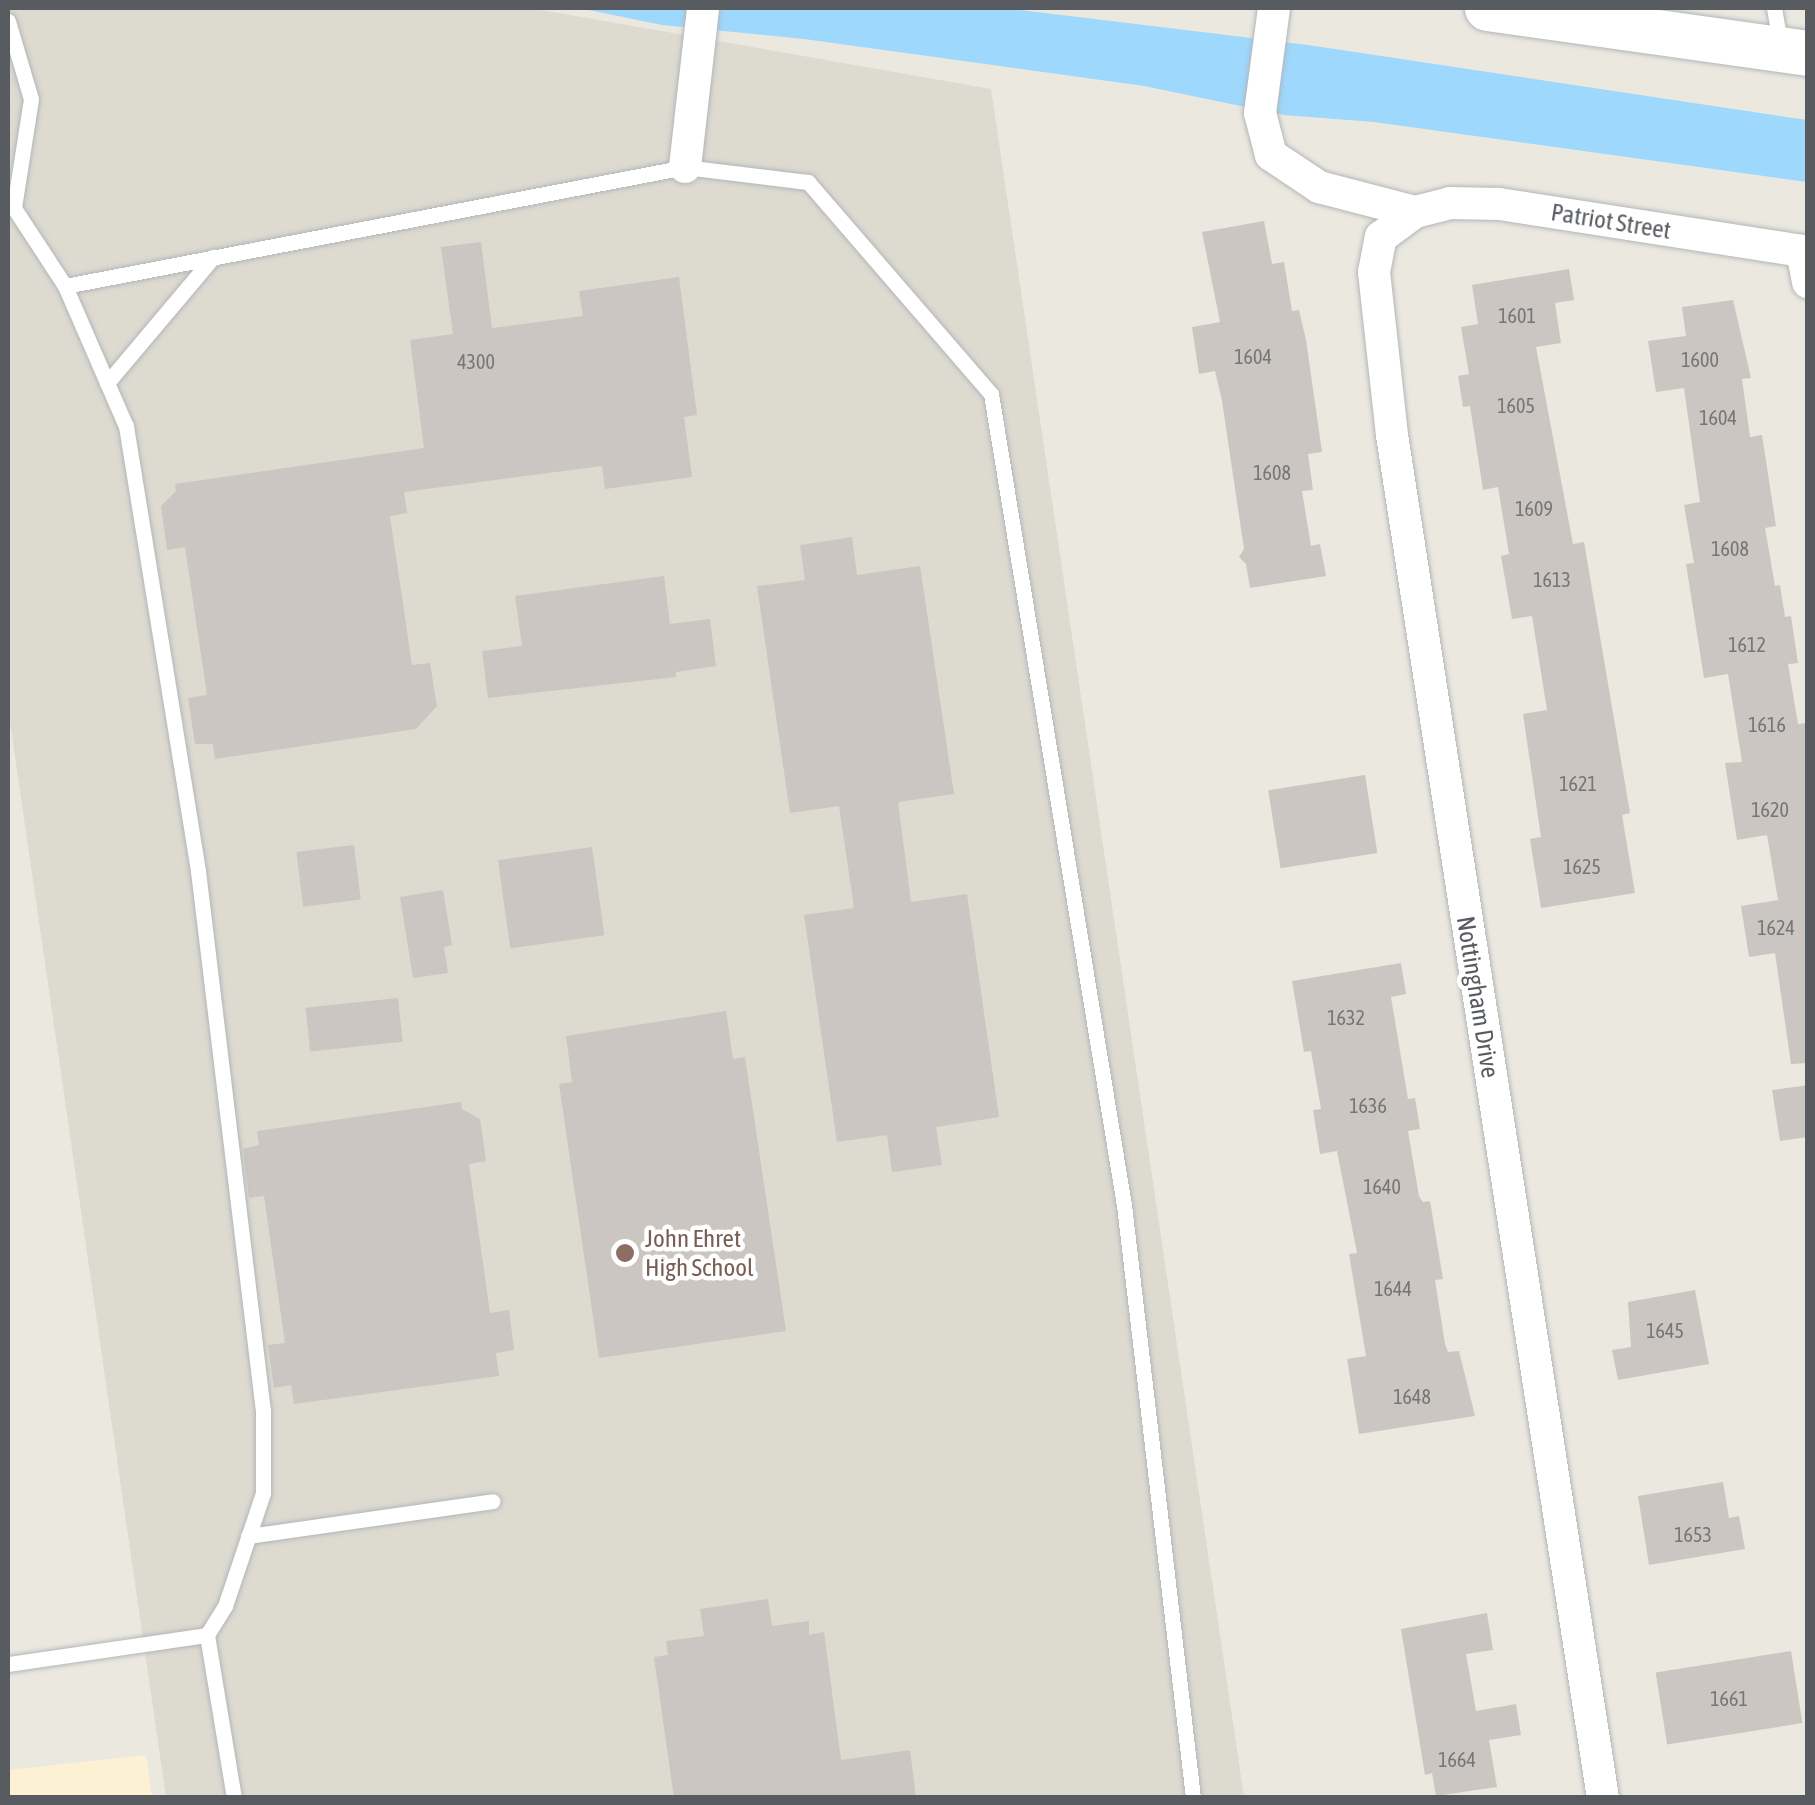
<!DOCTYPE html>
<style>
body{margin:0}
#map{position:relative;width:1815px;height:1805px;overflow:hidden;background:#ebe8df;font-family:"Asap Condensed",sans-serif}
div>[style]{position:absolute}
.commercial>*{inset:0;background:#fcf1d3}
.education>*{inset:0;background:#dddad0}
.water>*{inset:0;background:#9ed8fc}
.building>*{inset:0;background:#cbc6c1;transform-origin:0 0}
.roads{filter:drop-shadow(0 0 2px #b2b6ba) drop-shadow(0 0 2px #b2b6ba)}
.lane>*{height:15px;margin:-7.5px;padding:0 7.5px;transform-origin:7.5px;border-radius:7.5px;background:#fff}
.street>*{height:32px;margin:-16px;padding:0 16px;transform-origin:16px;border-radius:16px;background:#fff}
.secondary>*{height:45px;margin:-22.5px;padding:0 22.5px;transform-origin:22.5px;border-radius:22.5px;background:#fff}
.dots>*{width:28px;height:28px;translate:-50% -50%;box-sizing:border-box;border:5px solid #fff;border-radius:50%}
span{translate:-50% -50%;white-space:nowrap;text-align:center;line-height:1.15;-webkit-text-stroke:9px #fff;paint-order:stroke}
.number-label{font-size:20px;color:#757678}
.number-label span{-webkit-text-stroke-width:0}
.street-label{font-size:25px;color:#585c60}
.education-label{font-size:25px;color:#785e54}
.left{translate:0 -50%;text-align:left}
.frame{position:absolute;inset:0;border:10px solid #585c60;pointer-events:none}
</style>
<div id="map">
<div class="commercial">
<i style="clip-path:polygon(146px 1755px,152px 1797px,8px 1797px,8px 1770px)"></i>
</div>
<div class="education">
<i style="clip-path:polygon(8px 8px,530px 8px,991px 89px,1244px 1797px,166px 1797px,8px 708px)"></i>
</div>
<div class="water">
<i style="clip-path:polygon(579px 8px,1004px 8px,1308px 45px,1807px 120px,1807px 182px,1374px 122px,1284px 115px,1144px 86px,804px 39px,662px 25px)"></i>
</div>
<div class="building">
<i style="clip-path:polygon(1264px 221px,1272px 264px,1284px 262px,1292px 311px,1299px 310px,1306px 340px,1322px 452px,1308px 454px,1313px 490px,1302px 491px,1311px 546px,1320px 544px,1326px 576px,1250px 588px,1246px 564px,1239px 557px,1244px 549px,1222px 401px,1215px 371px,1199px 374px,1192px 327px,1220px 322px,1202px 232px)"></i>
<i style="clip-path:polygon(481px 242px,492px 328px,583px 316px,579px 291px,679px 277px,697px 415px,684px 417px,692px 477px,605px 489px,602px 466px,404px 492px,407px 513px,390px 516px,412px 665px,430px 663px,437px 706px,416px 729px,215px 759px,213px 744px,195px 744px,188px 698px,207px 695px,185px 547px,167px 550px,161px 506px,176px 491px,175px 484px,424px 448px,410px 340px,453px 334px,441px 247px)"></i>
<i style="clip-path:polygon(1569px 269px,1574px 300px,1555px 303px,1561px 343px,1536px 347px,1573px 544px,1584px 542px,1630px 813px,1622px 815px,1635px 893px,1541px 908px,1530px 839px,1541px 837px,1523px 714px,1547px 710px,1532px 616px,1512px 619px,1501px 556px,1509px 554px,1498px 487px,1483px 490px,1470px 406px,1463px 407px,1458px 376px,1469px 374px,1461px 327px,1478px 324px,1472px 285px)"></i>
<i style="clip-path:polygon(1733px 300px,1751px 378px,1742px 379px,1750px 437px,1762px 435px,1776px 526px,1765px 528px,1775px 586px,1780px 585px,1785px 617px,1791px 616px,1798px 663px,1788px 664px,1798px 724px,1808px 723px,1808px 1063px,1791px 1064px,1775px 953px,1749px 957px,1741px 906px,1778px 900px,1767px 835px,1737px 840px,1725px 763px,1742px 762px,1728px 674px,1704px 678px,1686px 564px,1694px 563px,1684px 505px,1700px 502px,1684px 388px,1656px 392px,1648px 341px,1686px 336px,1682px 307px)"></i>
<i style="clip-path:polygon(852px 537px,857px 575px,920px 566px,954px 794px,898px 802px,911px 902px,967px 894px,999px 1117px,936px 1127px,942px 1165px,892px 1172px,887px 1135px,837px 1142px,804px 915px,854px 908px,839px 806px,790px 813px,757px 586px,805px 580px,800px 545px)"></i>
<i style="clip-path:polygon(664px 576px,670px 624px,710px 619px,716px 666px,676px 672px,676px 677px,488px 698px,482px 651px,522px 646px,515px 596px)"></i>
<i style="left:1365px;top:775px;width:79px;height:98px;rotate:81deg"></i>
<i style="left:354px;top:845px;width:55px;height:58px;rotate:83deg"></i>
<i style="left:592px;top:847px;width:89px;height:95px;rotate:82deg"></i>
<i style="clip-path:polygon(443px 890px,452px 945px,444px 947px,448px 973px,413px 978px,400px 897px)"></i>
<i style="clip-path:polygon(1401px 963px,1406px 994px,1391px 997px,1408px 1099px,1415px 1098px,1420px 1129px,1408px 1131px,1419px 1196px,1423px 1202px,1430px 1201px,1443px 1279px,1435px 1280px,1445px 1344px,1448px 1352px,1459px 1351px,1475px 1416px,1359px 1434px,1347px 1359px,1366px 1356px,1349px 1254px,1357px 1253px,1337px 1151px,1320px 1154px,1313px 1110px,1321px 1109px,1311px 1051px,1304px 1052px,1292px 981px)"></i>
<i style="left:398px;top:998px;width:44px;height:93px;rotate:84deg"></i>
<i style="clip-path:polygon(726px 1011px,733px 1059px,745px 1057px,786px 1331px,599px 1358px,559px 1084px,572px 1082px,566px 1036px)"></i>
<i style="clip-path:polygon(1808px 1085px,1808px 1137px,1780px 1141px,1772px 1090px)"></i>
<i style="clip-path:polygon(461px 1102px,462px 1109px,480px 1119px,486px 1161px,469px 1164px,490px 1313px,509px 1310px,514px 1350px,496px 1353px,499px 1376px,294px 1404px,291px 1385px,274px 1388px,268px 1345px,285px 1343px,264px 1196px,249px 1198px,243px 1149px,259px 1145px,257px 1131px)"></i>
<i style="clip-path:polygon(1695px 1290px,1709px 1364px,1618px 1380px,1612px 1350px,1631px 1347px,1628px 1302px)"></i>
<i style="clip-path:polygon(1723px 1482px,1729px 1518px,1739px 1516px,1745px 1549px,1649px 1565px,1638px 1496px)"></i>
<i style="clip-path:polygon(768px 1599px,772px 1626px,809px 1621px,809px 1635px,824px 1632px,841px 1760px,910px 1750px,916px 1798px,674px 1798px,654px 1657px,668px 1655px,666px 1641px,704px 1636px,700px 1609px)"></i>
<i style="clip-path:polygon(1487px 1613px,1493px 1650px,1466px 1654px,1476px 1711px,1516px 1704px,1521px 1735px,1489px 1740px,1497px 1787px,1436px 1796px,1432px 1773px,1425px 1775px,1401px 1629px)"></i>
<i style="left:1791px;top:1651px;width:73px;height:137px;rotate:81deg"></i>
</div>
<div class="roads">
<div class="lane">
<i style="left:1774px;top:8px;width:39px;rotate:80deg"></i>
<i style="left:8px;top:21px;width:81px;rotate:73.6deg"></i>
<i style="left:31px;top:99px;width:110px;rotate:98.9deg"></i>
<i style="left:14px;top:208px;width:93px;rotate:56.8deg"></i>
<i style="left:65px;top:286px;width:153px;rotate:66.5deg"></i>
<i style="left:126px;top:426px;width:451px;rotate:80.8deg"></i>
<i style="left:198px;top:871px;width:544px;rotate:83.14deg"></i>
<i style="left:263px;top:1411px;width:82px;rotate:90deg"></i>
<i style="left:263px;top:1493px;width:119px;rotate:108.6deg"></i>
<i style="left:225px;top:1606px;width:34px;rotate:122deg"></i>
<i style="left:207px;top:1635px;width:165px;rotate:80.6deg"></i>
<i style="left:65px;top:286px;width:631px;rotate:-10.86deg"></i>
<i style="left:685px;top:167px;width:124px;rotate:7deg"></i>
<i style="left:808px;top:182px;width:280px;rotate:49.2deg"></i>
<i style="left:991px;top:394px;width:822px;rotate:80.69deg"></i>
<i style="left:1124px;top:1205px;width:597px;rotate:83.36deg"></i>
<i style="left:107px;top:383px;width:165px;rotate:-49.9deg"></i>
<i style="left:248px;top:1536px;width:247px;rotate:-8.1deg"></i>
<i style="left:8px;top:1664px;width:201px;rotate:-8.3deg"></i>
</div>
<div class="street">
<i style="left:1274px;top:8px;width:106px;rotate:97.6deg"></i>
<i style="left:1260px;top:113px;width:43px;rotate:75.3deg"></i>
<i style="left:1271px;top:155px;width:58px;rotate:33.7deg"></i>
<i style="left:1319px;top:187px;width:99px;rotate:14.6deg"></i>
<i style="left:685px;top:167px;width:160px;rotate:-83.5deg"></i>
<i style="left:1802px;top:251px;width:32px;rotate:79deg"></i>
<i style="left:1603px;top:1798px;width:1379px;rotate:-98.8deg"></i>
<i style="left:1392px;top:435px;width:164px;rotate:-96.3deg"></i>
<i style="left:1374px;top:272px;width:36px;rotate:-79deg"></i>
<i style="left:1381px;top:237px;width:42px;rotate:-36.3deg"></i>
<i style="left:1415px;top:212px;width:36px;rotate:-14deg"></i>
<i style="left:1450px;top:203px;width:49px;rotate:1.2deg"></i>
<i style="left:1499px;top:204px;width:313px;rotate:8.8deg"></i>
</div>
<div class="secondary">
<i style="left:1487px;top:8px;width:324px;rotate:8deg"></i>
</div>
</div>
<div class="dots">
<i style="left:625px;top:1253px;background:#8d6e63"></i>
</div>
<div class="number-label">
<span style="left:1517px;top:315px">1601</span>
<span style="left:1253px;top:356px">1604</span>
<span style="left:1700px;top:359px">1600</span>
<span style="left:476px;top:361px">4300</span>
<span style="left:1516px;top:405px">1605</span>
<span style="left:1718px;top:417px">1604</span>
<span style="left:1272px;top:472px">1608</span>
<span style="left:1534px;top:508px">1609</span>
<span style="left:1730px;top:548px">1608</span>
<span style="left:1552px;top:579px">1613</span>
<span style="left:1747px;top:644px">1612</span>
<span style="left:1767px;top:724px">1616</span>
<span style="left:1578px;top:783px">1621</span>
<span style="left:1770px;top:809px">1620</span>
<span style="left:1582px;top:866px">1625</span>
<span style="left:1776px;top:927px">1624</span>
<span style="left:1346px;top:1017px">1632</span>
<span style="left:1368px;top:1105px">1636</span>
<span style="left:1382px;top:1186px">1640</span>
<span style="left:1393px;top:1288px">1644</span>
<span style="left:1665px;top:1330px">1645</span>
<span style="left:1412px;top:1396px">1648</span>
<span style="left:1693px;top:1534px">1653</span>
<span style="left:1729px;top:1698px">1661</span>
<span style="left:1457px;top:1759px">1664</span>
</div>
<div class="street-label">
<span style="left:1611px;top:221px;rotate:9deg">Patriot Street</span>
<span style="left:1478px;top:997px;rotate:81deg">Nottingham Drive</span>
</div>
<div class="education-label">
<span class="left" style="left:645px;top:1253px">John Ehret<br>High School</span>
</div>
<div class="frame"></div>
</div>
